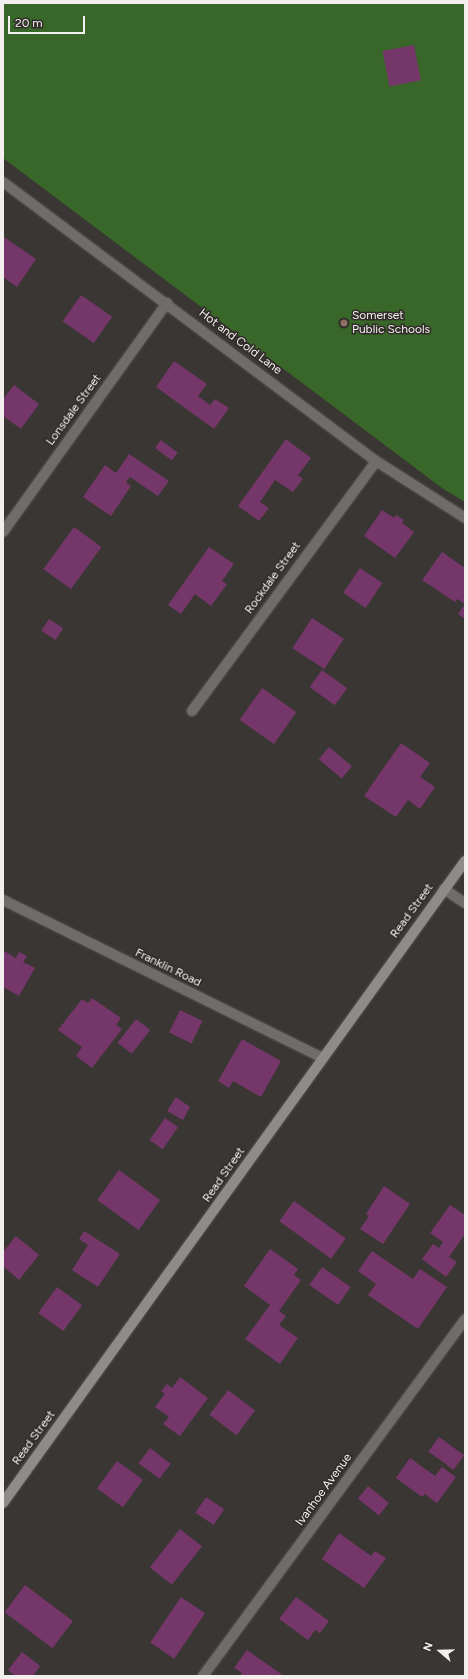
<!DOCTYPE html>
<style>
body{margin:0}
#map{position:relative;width:468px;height:1679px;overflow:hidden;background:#3a3633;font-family:Figtree,sans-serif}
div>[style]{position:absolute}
.green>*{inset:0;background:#396729}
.building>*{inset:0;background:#753669;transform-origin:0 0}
.roads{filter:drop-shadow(0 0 1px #575451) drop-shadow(0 0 1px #575451)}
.street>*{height:10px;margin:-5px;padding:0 5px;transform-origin:5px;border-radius:5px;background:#6f6d6c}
.secondary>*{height:10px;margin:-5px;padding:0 5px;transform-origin:5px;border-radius:5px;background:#8f8b89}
.dots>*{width:11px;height:11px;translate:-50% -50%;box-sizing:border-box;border:2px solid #2f2c29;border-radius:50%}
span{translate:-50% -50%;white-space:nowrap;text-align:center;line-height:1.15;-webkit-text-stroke:3px #2f2c29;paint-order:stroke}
.poi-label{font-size:12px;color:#f2efee}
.left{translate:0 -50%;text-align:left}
.street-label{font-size:12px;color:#f2efee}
.frame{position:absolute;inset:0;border:4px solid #f2efee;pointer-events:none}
.north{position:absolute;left:420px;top:1631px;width:40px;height:40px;-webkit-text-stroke:3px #2f2c29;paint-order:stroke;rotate:290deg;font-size:11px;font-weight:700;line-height:16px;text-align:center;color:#f2efee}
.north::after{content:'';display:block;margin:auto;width:14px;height:18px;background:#f2efee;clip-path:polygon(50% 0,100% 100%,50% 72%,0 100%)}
.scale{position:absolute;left:8px;top:16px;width:77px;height:18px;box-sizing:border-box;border:2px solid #f2efee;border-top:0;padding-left:5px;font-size:12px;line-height:14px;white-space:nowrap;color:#f2efee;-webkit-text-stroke:3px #2f2c29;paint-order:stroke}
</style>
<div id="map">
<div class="green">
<i style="clip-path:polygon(3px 3px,465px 3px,465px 502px,442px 488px,3px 158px)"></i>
</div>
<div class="building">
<i style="left:414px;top:45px;width:36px;height:32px;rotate:79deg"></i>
<i style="clip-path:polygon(4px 237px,36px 259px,17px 287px,3px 277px)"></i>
<i style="left:81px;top:295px;width:38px;height:32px;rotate:35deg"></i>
<i style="clip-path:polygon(174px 361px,207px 384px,198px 396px,210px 405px,215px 399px,229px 408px,214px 429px,156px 387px)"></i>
<i style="clip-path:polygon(14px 385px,39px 404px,21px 429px,3px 416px,3px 399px)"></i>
<i style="clip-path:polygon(286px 439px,311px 458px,298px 475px,303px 479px,293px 492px,275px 480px,260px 502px,269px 508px,259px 521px,238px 506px)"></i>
<i style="left:161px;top:440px;width:21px;height:10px;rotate:37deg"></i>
<i style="clip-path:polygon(129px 454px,169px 481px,158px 496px,130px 477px,126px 482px,131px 486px,111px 516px,83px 497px,105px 465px,116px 473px)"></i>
<i style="clip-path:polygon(382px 510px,394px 518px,396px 515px,404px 520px,402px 523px,414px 532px,395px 558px,364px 536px)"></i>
<i style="left:74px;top:527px;width:34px;height:52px;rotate:36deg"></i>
<i style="clip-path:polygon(209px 547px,234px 564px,222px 581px,227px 584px,211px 606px,195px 594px,181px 614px,168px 605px)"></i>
<i style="clip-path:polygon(442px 552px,465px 568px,465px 619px,458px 614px,465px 604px,457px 599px,455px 602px,422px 580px)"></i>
<i style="left:360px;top:568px;width:27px;height:30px;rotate:34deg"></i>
<i style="left:312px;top:618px;width:38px;height:36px;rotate:33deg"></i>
<i style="left:49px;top:619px;width:17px;height:14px;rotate:33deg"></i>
<i style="left:322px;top:670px;width:31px;height:21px;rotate:36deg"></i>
<i style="left:262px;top:688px;width:42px;height:39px;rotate:35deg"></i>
<i style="clip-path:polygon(401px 743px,430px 763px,420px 777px,435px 787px,420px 809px,408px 800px,396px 817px,364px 796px)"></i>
<i style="left:329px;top:747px;width:30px;height:16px;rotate:40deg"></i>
<i style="clip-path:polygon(4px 951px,16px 958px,19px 952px,27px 956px,23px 962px,35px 968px,19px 996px,3px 987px)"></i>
<i style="clip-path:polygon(92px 998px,121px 1018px,116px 1025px,122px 1029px,92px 1068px,76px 1056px,82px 1047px,58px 1030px,82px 999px,88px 1003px)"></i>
<i style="left:180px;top:1010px;width:25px;height:25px;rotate:26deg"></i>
<i style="left:136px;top:1019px;width:18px;height:30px;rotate:38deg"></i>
<i style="clip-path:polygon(242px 1039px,281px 1061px,261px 1097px,233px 1081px,229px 1088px,218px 1081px)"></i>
<i style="clip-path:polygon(176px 1097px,190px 1107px,183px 1120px,167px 1111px)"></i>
<i style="left:165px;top:1118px;width:16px;height:27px;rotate:35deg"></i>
<i style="left:119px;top:1170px;width:51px;height:37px;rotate:36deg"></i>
<i style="clip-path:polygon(384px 1186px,410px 1204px,383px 1244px,360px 1229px,369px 1216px,366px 1214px)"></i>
<i style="left:294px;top:1201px;width:64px;height:25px;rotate:36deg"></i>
<i style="clip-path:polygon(450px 1205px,465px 1215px,465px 1234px,449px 1257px,457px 1262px,446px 1277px,422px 1259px,433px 1244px,439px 1248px,443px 1242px,430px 1233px)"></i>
<i style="clip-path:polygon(84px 1231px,120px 1254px,98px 1287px,72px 1270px,88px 1245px,79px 1239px)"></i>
<i style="clip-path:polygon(16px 1236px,39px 1255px,19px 1280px,3px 1266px,3px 1252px)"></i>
<i style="clip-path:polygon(270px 1249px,298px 1269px,294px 1275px,301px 1280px,279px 1311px,286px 1316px,279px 1325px,298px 1338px,280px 1364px,245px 1339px,270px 1305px,244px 1286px)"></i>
<i style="clip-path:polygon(372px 1251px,413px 1279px,420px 1269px,447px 1287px,418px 1329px,368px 1295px,376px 1284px,358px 1271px)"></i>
<i style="left:322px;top:1267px;width:35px;height:22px;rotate:35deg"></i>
<i style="left:57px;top:1287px;width:31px;height:32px;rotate:36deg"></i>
<i style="clip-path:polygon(180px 1377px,208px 1398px,180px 1436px,163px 1424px,169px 1417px,155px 1407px,165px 1394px,161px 1391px,167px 1384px,172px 1388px)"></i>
<i style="left:228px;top:1390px;width:34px;height:31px;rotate:37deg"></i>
<i style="left:439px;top:1437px;width:31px;height:18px;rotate:36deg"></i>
<i style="left:150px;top:1448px;width:26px;height:19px;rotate:37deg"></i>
<i style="clip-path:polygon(410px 1458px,435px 1476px,442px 1467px,456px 1477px,437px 1503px,425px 1494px,422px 1497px,396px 1478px)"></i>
<i style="left:117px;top:1461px;width:32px;height:34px;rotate:36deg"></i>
<i style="left:368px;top:1486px;width:27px;height:16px;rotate:39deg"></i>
<i style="left:206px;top:1497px;width:22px;height:19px;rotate:34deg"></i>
<i style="left:180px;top:1529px;width:28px;height:49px;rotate:38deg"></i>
<i style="clip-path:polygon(339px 1533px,371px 1556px,375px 1551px,386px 1558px,364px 1588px,322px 1559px)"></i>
<i style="left:25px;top:1585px;width:60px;height:34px;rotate:37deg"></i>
<i style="left:181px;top:1597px;width:29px;height:55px;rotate:34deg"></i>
<i style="clip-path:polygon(296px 1597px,329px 1621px,320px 1633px,315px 1630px,308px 1640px,279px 1619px)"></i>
<i style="clip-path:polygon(247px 1650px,284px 1676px,240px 1676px,242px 1673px,234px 1668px)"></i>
<i style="clip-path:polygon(22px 1652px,40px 1666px,33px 1676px,15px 1676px,8px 1670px)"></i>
</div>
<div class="roads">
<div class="street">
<i style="left:3px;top:182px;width:466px;rotate:36.8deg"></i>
<i style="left:376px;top:461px;width:106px;rotate:32.6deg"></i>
<i style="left:3px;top:532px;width:282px;rotate:-54.4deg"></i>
<i style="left:192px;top:711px;width:310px;rotate:-53.6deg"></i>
<i style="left:444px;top:889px;width:25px;rotate:34deg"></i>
<i style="left:3px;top:900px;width:357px;rotate:26.3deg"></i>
<i style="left:203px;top:1676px;width:443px;rotate:-53.7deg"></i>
</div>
<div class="secondary">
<i style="left:3px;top:1503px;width:791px;rotate:-54.26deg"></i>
</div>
</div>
<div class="dots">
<i style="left:344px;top:323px;background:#8d6e63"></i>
</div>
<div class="poi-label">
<span class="left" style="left:352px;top:323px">Somerset<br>Public Schools</span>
</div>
<div class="street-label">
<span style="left:240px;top:342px;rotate:37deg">Hot and Cold Lane</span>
<span style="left:74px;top:410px;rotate:-54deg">Lonsdale Street</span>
<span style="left:273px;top:578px;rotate:-54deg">Rockdale Street</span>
<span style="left:412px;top:911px;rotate:-54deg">Read Street</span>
<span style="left:168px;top:968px;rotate:26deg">Franklin Road</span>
<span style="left:224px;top:1175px;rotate:-55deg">Read Street</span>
<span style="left:34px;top:1438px;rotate:-54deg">Read Street</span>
<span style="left:324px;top:1490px;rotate:-54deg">Ivanhoe Avenue</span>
</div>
<div class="frame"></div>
<div class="north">N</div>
<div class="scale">20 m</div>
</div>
